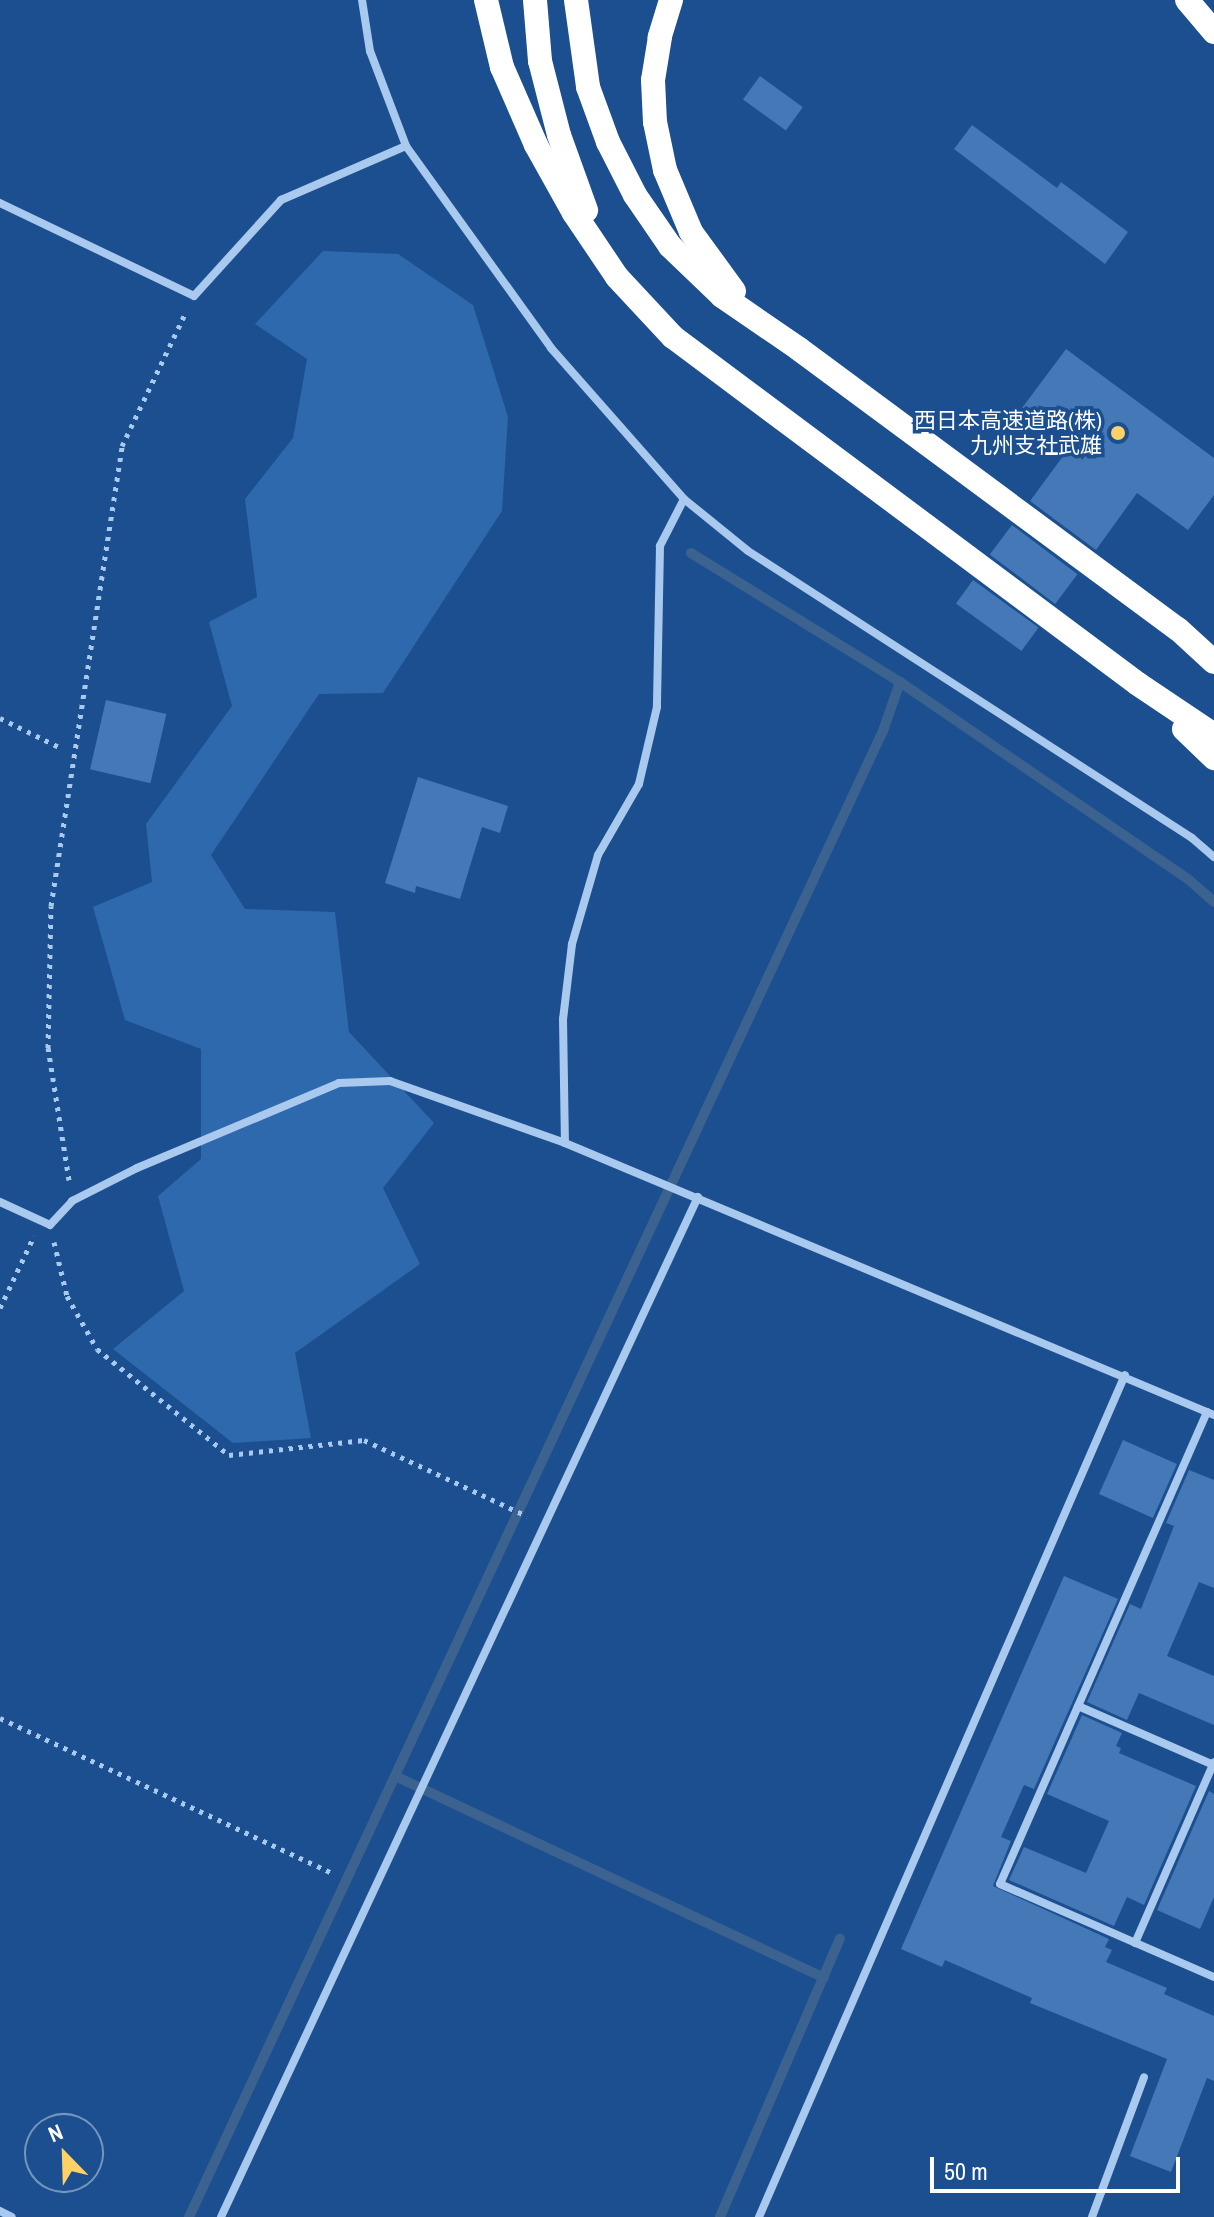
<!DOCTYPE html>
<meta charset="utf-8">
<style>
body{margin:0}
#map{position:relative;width:1214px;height:2217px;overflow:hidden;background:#1b4f8f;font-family:"Archivo Narrow","Noto Sans JP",sans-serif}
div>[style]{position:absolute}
.green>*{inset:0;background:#2e69ad}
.stream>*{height:10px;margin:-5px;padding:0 5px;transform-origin:5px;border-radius:5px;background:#3c6290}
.building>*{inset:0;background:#4478b7;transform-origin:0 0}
.path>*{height:5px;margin-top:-2.5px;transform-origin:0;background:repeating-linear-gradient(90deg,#a9c9ee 0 4px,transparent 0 10px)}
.street>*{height:8px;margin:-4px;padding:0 4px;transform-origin:4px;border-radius:4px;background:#a9c9ee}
.highway>*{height:24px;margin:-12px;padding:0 12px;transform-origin:12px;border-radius:12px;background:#fff}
.dots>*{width:22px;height:22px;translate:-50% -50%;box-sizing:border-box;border:4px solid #1b4f8f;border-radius:50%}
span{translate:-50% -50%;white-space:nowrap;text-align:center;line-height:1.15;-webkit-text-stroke:7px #1b4f8f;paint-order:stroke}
.poi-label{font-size:22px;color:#fff}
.right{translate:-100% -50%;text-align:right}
.north{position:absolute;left:24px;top:2113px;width:80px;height:80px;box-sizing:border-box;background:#1b4f8f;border:2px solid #7695bc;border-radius:50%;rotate:337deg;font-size:22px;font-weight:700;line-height:32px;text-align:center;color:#fff}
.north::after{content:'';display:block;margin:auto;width:28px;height:36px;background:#ffd166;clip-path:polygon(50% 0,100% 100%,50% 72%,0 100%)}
.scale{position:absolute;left:930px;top:2157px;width:250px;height:36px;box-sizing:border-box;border:4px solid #fff;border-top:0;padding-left:10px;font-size:24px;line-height:28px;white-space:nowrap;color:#fff;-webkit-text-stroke:6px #1b4f8f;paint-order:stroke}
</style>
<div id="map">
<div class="green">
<i style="clip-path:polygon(323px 251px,398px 254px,473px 305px,508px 417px,502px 511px,383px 693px,319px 694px,211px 855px,245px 909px,335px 912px,349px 1032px,434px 1123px,383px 1188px,420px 1264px,295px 1353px,311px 1438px,233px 1443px,113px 1349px,184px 1291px,158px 1196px,201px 1159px,201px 1049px,125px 1020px,93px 907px,152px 882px,146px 824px,232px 706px,209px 622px,257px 597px,245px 499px,293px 438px,307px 359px,255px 324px)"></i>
</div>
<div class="stream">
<i style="left:691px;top:553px;width:246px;rotate:31.7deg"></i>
<i style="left:900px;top:682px;width:350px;rotate:34.4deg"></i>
<i style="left:1189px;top:880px;width:33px;rotate:41deg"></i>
<i style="left:395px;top:1776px;width:474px;rotate:25.2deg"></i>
<i style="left:189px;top:2217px;width:1640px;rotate:-64.97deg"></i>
<i style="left:883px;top:731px;width:52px;rotate:-70.9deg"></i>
<i style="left:720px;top:2217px;width:303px;rotate:-66.7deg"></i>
</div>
<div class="building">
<i style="left:760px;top:76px;width:53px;height:29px;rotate:36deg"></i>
<i style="clip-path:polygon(972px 125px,1057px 188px,1061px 182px,1128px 232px,1105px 264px,954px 149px)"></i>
<i style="clip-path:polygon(1066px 349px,1214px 458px,1214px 495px,1188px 530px,1137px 493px,1096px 550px,1030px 501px,1072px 444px,1022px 408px)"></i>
<i style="left:1012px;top:525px;width:82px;height:37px;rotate:37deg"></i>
<i style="left:973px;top:580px;width:81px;height:29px;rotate:36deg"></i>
<i style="left:106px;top:700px;width:62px;height:71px;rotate:13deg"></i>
<i style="clip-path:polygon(418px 777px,508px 806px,500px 833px,482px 827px,460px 899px,416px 886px,415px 893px,385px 883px)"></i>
<i style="left:1123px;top:1440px;width:59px;height:59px;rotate:24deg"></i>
<i style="clip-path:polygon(1189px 1470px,1214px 1480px,1214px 1588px,1199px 1582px,1167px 1656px,1214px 1676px,1214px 1725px,1139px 1693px,1127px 1720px,1087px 1702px,1130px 1604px,1141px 1609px,1174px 1526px,1166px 1523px)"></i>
<i style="clip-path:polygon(1064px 1576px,1118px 1599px,1034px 1789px,1024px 1785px,1001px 1837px,1011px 1841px,993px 1886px,1109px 1939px,1105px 1947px,1112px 1950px,1106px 1962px,1167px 1988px,1164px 1994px,1214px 2016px,1214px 2081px,1207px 2078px,1171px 2172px,1130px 2156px,1167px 2059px,1030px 2003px,1032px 1998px,945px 1960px,942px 1967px,901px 1949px)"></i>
<i style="clip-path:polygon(1082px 1715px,1122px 1733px,1116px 1746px,1121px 1748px,1119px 1753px,1196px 1786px,1144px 1905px,1127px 1897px,1114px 1926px,1009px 1880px,1024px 1847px,1086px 1873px,1109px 1821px,1047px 1794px)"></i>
<i style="clip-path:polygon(1209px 1791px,1214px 1794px,1214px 1897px,1200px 1929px,1157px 1910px)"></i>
</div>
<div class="path">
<i style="left:0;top:718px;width:68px;rotate:26.2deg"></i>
<i style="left:69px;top:1180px;width:134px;rotate:-99deg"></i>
<i style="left:48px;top:1048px;width:142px;rotate:-88.8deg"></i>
<i style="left:51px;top:906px;width:465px;rotate:-81.2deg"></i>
<i style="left:122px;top:446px;width:148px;rotate:-64.5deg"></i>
<i style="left:54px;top:1242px;width:56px;rotate:76.5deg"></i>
<i style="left:67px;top:1296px;width:61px;rotate:60.5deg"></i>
<i style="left:97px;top:1349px;width:169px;rotate:38.8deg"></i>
<i style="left:229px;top:1455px;width:136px;rotate:-6.3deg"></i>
<i style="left:364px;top:1440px;width:180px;rotate:25deg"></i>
<i style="left:0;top:1308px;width:80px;rotate:-64.7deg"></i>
<i style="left:0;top:1718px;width:366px;rotate:25deg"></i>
</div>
<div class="street">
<i style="left:362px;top:0;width:52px;rotate:81.1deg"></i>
<i style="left:370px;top:51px;width:102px;rotate:69.2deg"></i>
<i style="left:406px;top:146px;width:249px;rotate:54.3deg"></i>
<i style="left:551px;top:348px;width:201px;rotate:48.6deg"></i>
<i style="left:684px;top:499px;width:82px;rotate:39.1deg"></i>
<i style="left:748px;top:551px;width:529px;rotate:32.88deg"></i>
<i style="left:1192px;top:838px;width:29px;rotate:41deg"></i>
<i style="left:0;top:203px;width:215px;rotate:25.6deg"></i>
<i style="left:194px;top:296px;width:130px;rotate:-47.8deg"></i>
<i style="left:281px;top:200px;width:136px;rotate:-23.4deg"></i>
<i style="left:684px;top:499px;width:53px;rotate:117.1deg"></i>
<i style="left:660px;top:546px;width:161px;rotate:91.1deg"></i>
<i style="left:657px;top:707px;width:79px;rotate:103.2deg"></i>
<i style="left:639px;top:784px;width:82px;rotate:120deg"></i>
<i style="left:598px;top:855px;width:93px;rotate:106.3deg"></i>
<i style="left:572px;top:944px;width:76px;rotate:96.8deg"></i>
<i style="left:563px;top:1019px;width:124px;rotate:89.1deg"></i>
<i style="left:565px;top:1143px;width:704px;rotate:22.74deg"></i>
<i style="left:0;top:1202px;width:55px;rotate:24.7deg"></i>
<i style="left:50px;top:1225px;width:33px;rotate:-47deg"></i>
<i style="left:72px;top:1201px;width:73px;rotate:-26.9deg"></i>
<i style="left:137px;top:1168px;width:219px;rotate:-22.8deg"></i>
<i style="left:339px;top:1083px;width:51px;rotate:-2.2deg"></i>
<i style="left:390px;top:1081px;width:186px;rotate:19.5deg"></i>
<i style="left:1207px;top:1412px;width:515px;rotate:113.68deg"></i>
<i style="left:1000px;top:1884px;width:233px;rotate:23.5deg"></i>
<i style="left:1078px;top:1706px;width:148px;rotate:23.5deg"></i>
<i style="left:1135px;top:1943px;width:197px;rotate:-66.4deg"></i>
<i style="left:0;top:2211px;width:13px;rotate:27deg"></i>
<i style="left:221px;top:2217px;width:1126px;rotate:-64.94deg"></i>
<i style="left:759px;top:2217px;width:918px;rotate:-66.51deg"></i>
<i style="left:1092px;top:2217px;width:149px;rotate:-69.6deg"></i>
</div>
<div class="highway">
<i style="left:486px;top:0;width:69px;rotate:76.6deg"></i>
<i style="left:502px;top:67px;width:85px;rotate:66.4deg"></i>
<i style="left:536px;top:145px;width:78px;rotate:60.8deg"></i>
<i style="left:574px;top:213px;width:77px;rotate:56.1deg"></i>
<i style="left:617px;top:277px;width:82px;rotate:47deg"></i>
<i style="left:673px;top:337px;width:580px;rotate:36.73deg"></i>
<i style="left:1138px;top:684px;width:92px;rotate:33.9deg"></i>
<i style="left:535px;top:0;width:61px;rotate:85.3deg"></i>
<i style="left:540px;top:61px;width:76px;rotate:75.6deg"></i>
<i style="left:559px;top:135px;width:80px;rotate:70.2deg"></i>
<i style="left:576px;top:0;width:88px;rotate:82.1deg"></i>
<i style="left:588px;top:87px;width:59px;rotate:70deg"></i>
<i style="left:608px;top:142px;width:59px;rotate:63deg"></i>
<i style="left:635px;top:195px;width:62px;rotate:55.5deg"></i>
<i style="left:670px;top:246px;width:72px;rotate:43.9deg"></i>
<i style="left:722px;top:296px;width:93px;rotate:34.5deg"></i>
<i style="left:799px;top:349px;width:471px;rotate:36.5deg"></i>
<i style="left:1178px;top:629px;width:49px;rotate:42.5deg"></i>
<i style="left:671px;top:0;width:39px;rotate:107deg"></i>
<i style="left:660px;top:37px;width:44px;rotate:99.2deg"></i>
<i style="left:653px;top:80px;width:42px;rotate:87.3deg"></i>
<i style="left:655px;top:122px;width:49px;rotate:78.2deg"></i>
<i style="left:665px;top:170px;width:67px;rotate:67.2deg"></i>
<i style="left:691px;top:232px;width:73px;rotate:53.9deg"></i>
<i style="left:1187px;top:0;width:42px;rotate:49.8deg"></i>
<i style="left:1184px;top:729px;width:42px;rotate:44deg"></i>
</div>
<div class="dots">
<i style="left:1118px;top:433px;background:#ffd166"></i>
</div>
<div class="poi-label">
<span class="right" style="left:1102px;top:433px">西日本高速道路(株)<br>九州支社武雄</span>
</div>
<div class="north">N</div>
<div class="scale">50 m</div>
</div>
